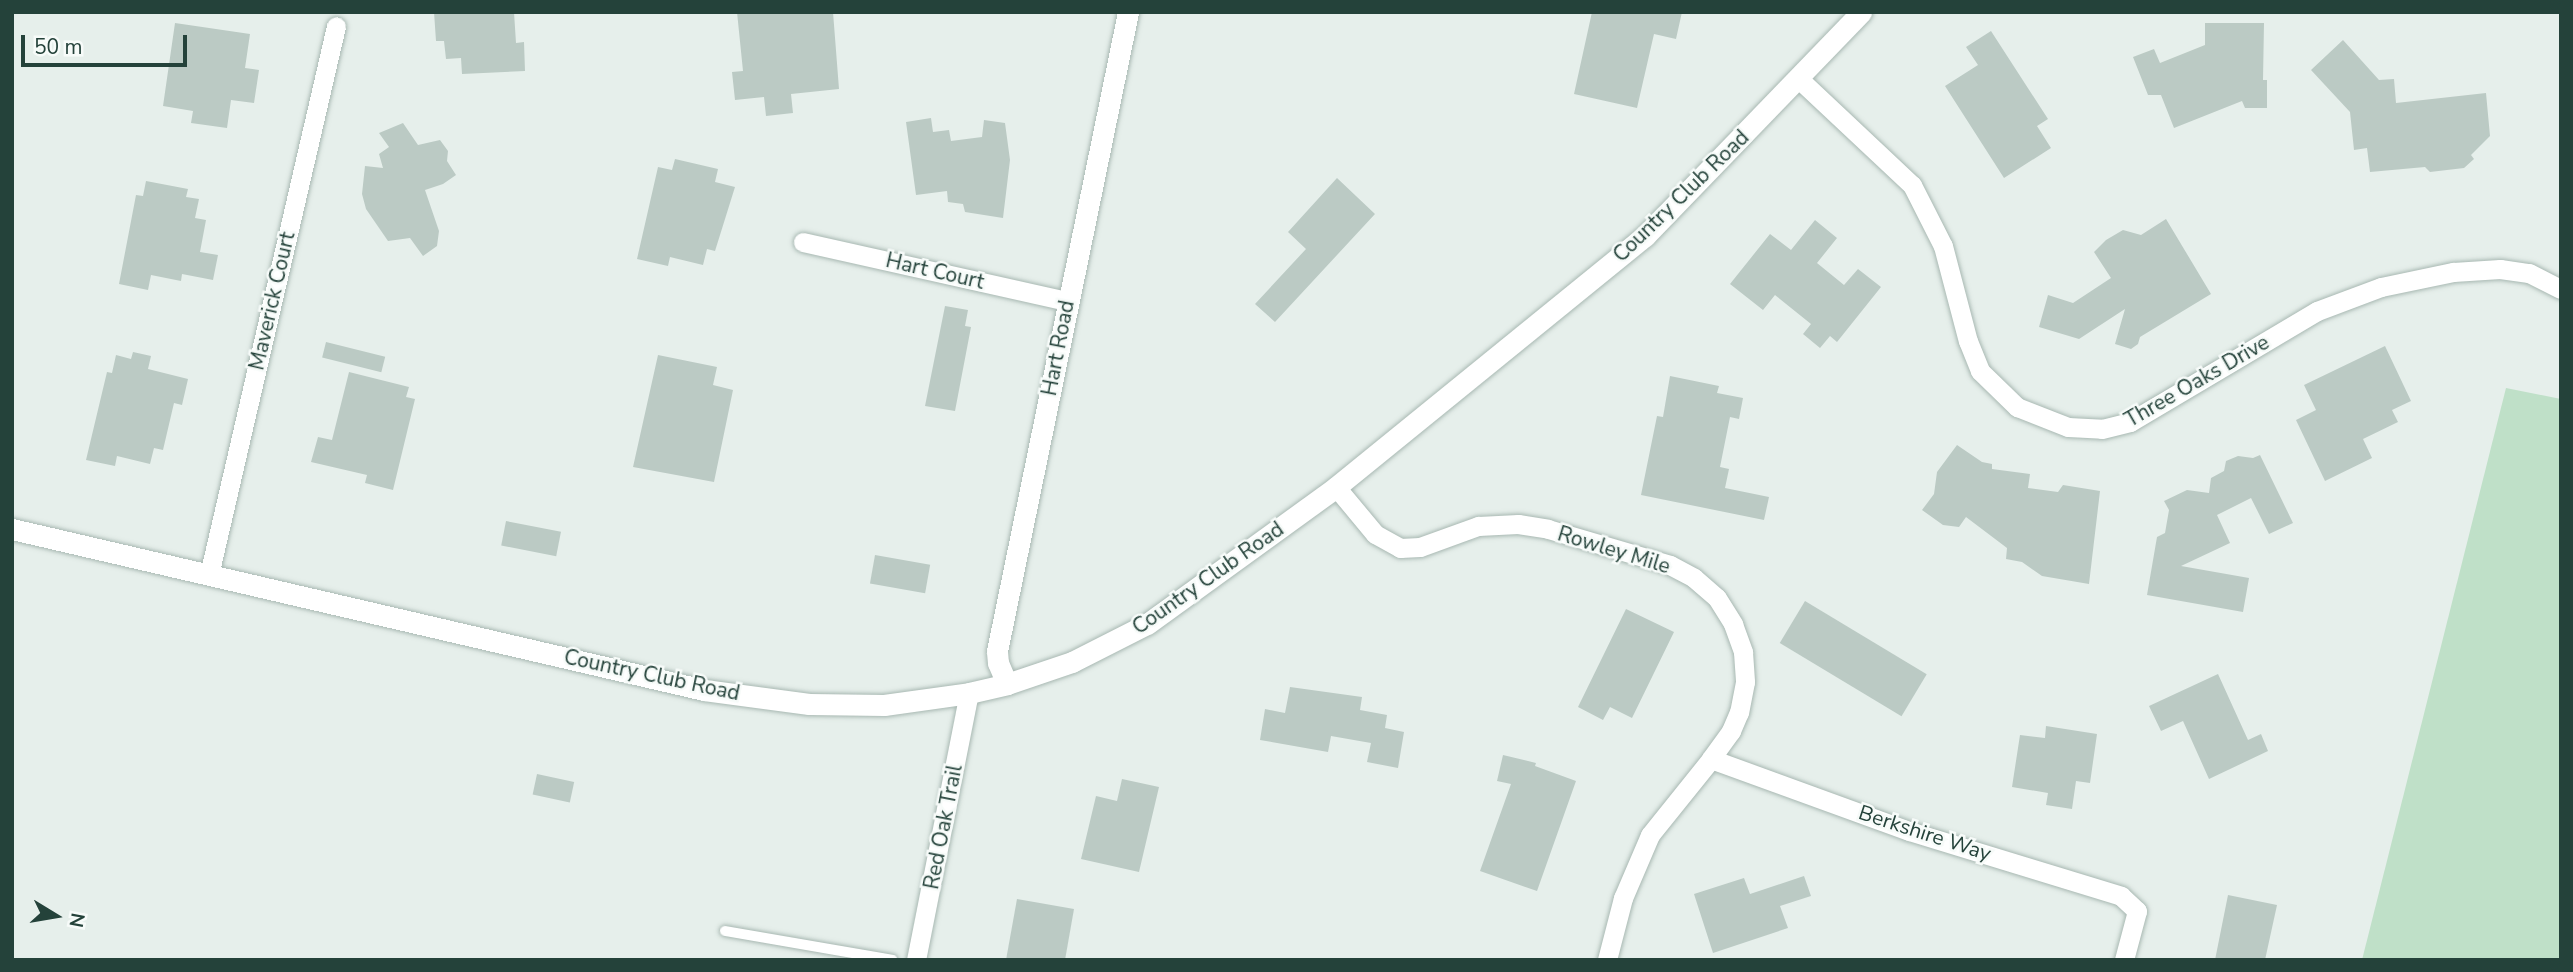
<!DOCTYPE html>
<style>
body{margin:0}
#map{position:relative;width:2573px;height:972px;overflow:hidden;background:#e6efeb;font-family:"Nunito Sans",sans-serif}
div>[style]{position:absolute}
.green>*{inset:0;background:#bfe0c8}
.building>*{inset:0;background:#bbcac4;transform-origin:0 0}
.roads{filter:drop-shadow(0 0 2px #a8b8b2) drop-shadow(0 0 2px #a8b8b2)}
.lane>*{height:10px;margin:-5px;padding:0 5px;transform-origin:5px;border-radius:5px;background:#fff}
.street>*{height:19px;margin:-9.5px;padding:0 9.5px;transform-origin:9.5px;border-radius:9.5px;background:#fff}
.secondary>*{height:21px;margin:-10.5px;padding:0 10.5px;transform-origin:10.5px;border-radius:10.5px;background:#fff}
span{translate:-50% -50%;white-space:nowrap;text-align:center;line-height:1.15;-webkit-text-stroke:5px #f7fbf9;paint-order:stroke}
.street-label{font-size:21px;color:#24423a}
.frame{position:absolute;inset:0;border:14px solid #24423a;pointer-events:none}
.north{position:absolute;left:21px;top:881px;width:70px;height:70px;-webkit-text-stroke:5px #f7fbf9;paint-order:stroke;rotate:101deg;font-size:19px;font-weight:700;line-height:28px;text-align:center;color:#24423a}
.north::after{content:'';display:block;margin:auto;width:24px;height:32px;background:#24423a;clip-path:polygon(50% 0,100% 100%,50% 72%,0 100%)}
.scale{position:absolute;left:21px;top:35px;width:166px;height:32px;box-sizing:border-box;border:4px solid #24423a;border-top:0;padding-left:9px;font-size:21px;line-height:24px;white-space:nowrap;color:#24423a;-webkit-text-stroke:5px #f7fbf9;paint-order:stroke}
</style>
<div id="map">
<div class="green">
<i style="clip-path:polygon(2506px 388px,2561px 399px,2561px 960px,2362px 960px)"></i>
</div>
<div class="building">
<i style="clip-path:polygon(434px 12px,514px 12px,516px 43px,524px 42px,525px 71px,462px 74px,461px 58px,446px 59px,444px 41px,436px 41px)"></i>
<i style="clip-path:polygon(737px 12px,833px 12px,839px 89px,791px 94px,793px 113px,766px 116px,764px 97px,735px 100px,732px 72px,743px 71px)"></i>
<i style="clip-path:polygon(1592px 12px,1682px 12px,1676px 39px,1654px 34px,1637px 108px,1574px 94px)"></i>
<i style="clip-path:polygon(175px 23px,250px 34px,245px 68px,259px 70px,254px 103px,231px 100px,227px 128px,191px 123px,193px 111px,163px 106px)"></i>
<i style="clip-path:polygon(2205px 23px,2264px 23px,2263px 80px,2267px 80px,2267px 108px,2245px 108px,2242px 101px,2174px 128px,2161px 95px,2148px 95px,2133px 57px,2154px 49px,2160px 63px,2205px 45px)"></i>
<i style="clip-path:polygon(1991px 31px,2048px 119px,2037px 126px,2051px 148px,2004px 178px,1945px 86px,1978px 65px,1966px 47px)"></i>
<i style="clip-path:polygon(2343px 40px,2379px 80px,2394px 79px,2396px 103px,2486px 93px,2490px 136px,2471px 155px,2474px 159px,2464px 168px,2430px 172px,2425px 167px,2370px 172px,2367px 148px,2354px 150px,2350px 112px,2311px 70px)"></i>
<i style="clip-path:polygon(931px 118px,933px 132px,949px 130px,951px 141px,982px 137px,984px 120px,1005px 123px,1010px 160px,1003px 218px,965px 212px,963px 204px,948px 202px,947px 191px,916px 195px,906px 122px)"></i>
<i style="clip-path:polygon(403px 123px,418px 145px,440px 140px,448px 151px,447px 161px,456px 175px,443px 184px,425px 190px,439px 231px,437px 246px,423px 256px,410px 238px,388px 241px,366px 209px,362px 194px,365px 166px,383px 168px,379px 154px,389px 147px,379px 133px)"></i>
<i style="clip-path:polygon(675px 159px,718px 169px,715px 182px,735px 187px,715px 251px,707px 249px,703px 265px,670px 257px,668px 266px,637px 259px,658px 167px,672px 170px)"></i>
<i style="clip-path:polygon(1337px 178px,1375px 214px,1275px 322px,1255px 304px,1306px 249px,1288px 232px)"></i>
<i style="clip-path:polygon(146px 181px,188px 189px,186px 197px,199px 199px,195px 218px,206px 220px,200px 252px,218px 255px,213px 280px,182px 274px,181px 281px,151px 275px,148px 290px,119px 284px,136px 195px,143px 196px)"></i>
<i style="clip-path:polygon(2166px 219px,2211px 294px,2140px 337px,2138px 344px,2131px 349px,2115px 344px,2125px 309px,2079px 339px,2039px 327px,2048px 295px,2073px 303px,2111px 278px,2094px 252px,2106px 240px,2123px 230px,2141px 235px)"></i>
<i style="clip-path:polygon(1815px 220px,1837px 238px,1817px 263px,1844px 285px,1858px 269px,1881px 287px,1837px 342px,1830px 336px,1820px 348px,1803px 334px,1811px 324px,1775px 295px,1763px 310px,1730px 284px,1770px 234px,1791px 250px)"></i>
<i style="clip-path:polygon(945px 306px,968px 310px,965px 326px,971px 327px,955px 411px,925px 406px)"></i>
<i style="left:326px;top:342px;width:61px;height:16px;rotate:14deg"></i>
<i style="clip-path:polygon(2385px 346px,2411px 401px,2392px 410px,2398px 422px,2363px 439px,2372px 458px,2325px 481px,2296px 420px,2316px 410px,2304px 385px)"></i>
<i style="clip-path:polygon(133px 352px,151px 356px,148px 369px,188px 379px,182px 405px,174px 403px,163px 450px,154px 448px,150px 464px,117px 456px,115px 466px,86px 460px,107px 372px,112px 373px,116px 355px,131px 359px)"></i>
<i style="clip-path:polygon(658px 355px,717px 367px,713px 385px,733px 390px,714px 482px,633px 467px)"></i>
<i style="clip-path:polygon(349px 372px,409px 387px,406px 397px,415px 399px,393px 490px,365px 483px,367px 475px,311px 462px,318px 437px,332px 440px)"></i>
<i style="clip-path:polygon(1670px 376px,1719px 386px,1717px 393px,1743px 398px,1739px 419px,1730px 417px,1720px 467px,1729px 469px,1725px 488px,1769px 497px,1764px 520px,1641px 495px,1657px 416px,1663px 417px)"></i>
<i style="clip-path:polygon(1957px 445px,1982px 462px,1992px 464px,1992px 469px,2030px 474px,2028px 488px,2058px 492px,2063px 485px,2100px 491px,2089px 584px,2042px 576px,2022px 562px,2006px 559px,2007px 548px,1966px 517px,1959px 527px,1943px 525px,1922px 510px,1934px 494px,1937px 472px)"></i>
<i style="clip-path:polygon(2260px 455px,2293px 523px,2269px 534px,2251px 498px,2217px 515px,2230px 543px,2181px 566px,2249px 578px,2243px 612px,2147px 595px,2157px 537px,2165px 533px,2169px 510px,2164px 501px,2187px 490px,2209px 493px,2211px 478px,2224px 471px,2226px 461px,2238px 456px,2253px 458px)"></i>
<i style="left:506px;top:521px;width:56px;height:25px;rotate:11deg"></i>
<i style="left:875px;top:555px;width:56px;height:29px;rotate:10deg"></i>
<i style="left:1805px;top:601px;width:142px;height:49px;rotate:31deg"></i>
<i style="clip-path:polygon(1626px 609px,1674px 632px,1632px 718px,1610px 707px,1603px 720px,1578px 707px)"></i>
<i style="clip-path:polygon(2218px 674px,2248px 740px,2261px 734px,2268px 751px,2209px 779px,2183px 721px,2161px 731px,2149px 706px)"></i>
<i style="clip-path:polygon(1290px 687px,1362px 697px,1360px 710px,1387px 715px,1385px 728px,1404px 732px,1398px 768px,1367px 762px,1371px 743px,1331px 736px,1328px 752px,1260px 740px,1265px 709px,1285px 713px)"></i>
<i style="clip-path:polygon(2046px 726px,2097px 734px,2090px 783px,2076px 781px,2072px 809px,2046px 805px,2048px 793px,2012px 787px,2020px 735px,2045px 738px)"></i>
<i style="clip-path:polygon(1503px 755px,1536px 763px,1535px 766px,1576px 781px,1537px 891px,1480px 871px,1511px 784px,1497px 781px)"></i>
<i style="left:537px;top:774px;width:38px;height:21px;rotate:12deg"></i>
<i style="clip-path:polygon(1122px 779px,1159px 787px,1139px 872px,1081px 859px,1096px 796px,1117px 801px)"></i>
<i style="clip-path:polygon(1804px 876px,1811px 896px,1780px 906px,1788px 928px,1713px 953px,1694px 894px,1744px 878px,1750px 894px)"></i>
<i style="clip-path:polygon(2228px 895px,2277px 905px,2265px 960px,2215px 960px)"></i>
<i style="clip-path:polygon(1017px 899px,1074px 909px,1065px 960px,1006px 960px)"></i>
</div>
<div class="roads">
<div class="lane">
<i style="left:725px;top:931px;width:170px;rotate:9.8deg"></i>
</div>
<div class="street">
<i style="left:1799px;top:79px;width:155px;rotate:43.2deg"></i>
<i style="left:1912px;top:185px;width:68px;rotate:63.1deg"></i>
<i style="left:1943px;top:246px;width:98px;rotate:75.3deg"></i>
<i style="left:1968px;top:341px;width:32px;rotate:68deg"></i>
<i style="left:1980px;top:371px;width:52px;rotate:44.2deg"></i>
<i style="left:2017px;top:407px;width:55px;rotate:21.4deg"></i>
<i style="left:2068px;top:427px;width:34px;rotate:3deg"></i>
<i style="left:2102px;top:429px;width:29px;rotate:-14deg"></i>
<i style="left:2130px;top:422px;width:217px;rotate:-30.7deg"></i>
<i style="left:2317px;top:311px;width:68px;rotate:-20.6deg"></i>
<i style="left:2381px;top:287px;width:74px;rotate:-11.8deg"></i>
<i style="left:2453px;top:272px;width:47px;rotate:-3.7deg"></i>
<i style="left:2500px;top:269px;width:29px;rotate:8deg"></i>
<i style="left:2529px;top:273px;width:35px;rotate:27deg"></i>
<i style="left:803px;top:242px;width:271px;rotate:12.6deg"></i>
<i style="left:1336px;top:487px;width:61px;rotate:50.3deg"></i>
<i style="left:1375px;top:534px;width:29px;rotate:29deg"></i>
<i style="left:1400px;top:548px;width:20px;rotate:-3deg"></i>
<i style="left:1420px;top:547px;width:62px;rotate:-19.9deg"></i>
<i style="left:1478px;top:526px;width:40px;rotate:-2.9deg"></i>
<i style="left:1518px;top:524px;width:30px;rotate:9deg"></i>
<i style="left:1548px;top:529px;width:127px;rotate:16.4deg"></i>
<i style="left:1670px;top:565px;width:27px;rotate:28deg"></i>
<i style="left:1694px;top:578px;width:30px;rotate:41deg"></i>
<i style="left:1717px;top:598px;width:31px;rotate:58deg"></i>
<i style="left:1733px;top:624px;width:30px;rotate:70deg"></i>
<i style="left:1743px;top:652px;width:30px;rotate:86deg"></i>
<i style="left:1745px;top:682px;width:31px;rotate:101deg"></i>
<i style="left:1739px;top:712px;width:21px;rotate:113deg"></i>
<i style="left:1731px;top:731px;width:34px;rotate:126deg"></i>
<i style="left:1711px;top:759px;width:97px;rotate:128.8deg"></i>
<i style="left:1650px;top:835px;width:69px;rotate:113.2deg"></i>
<i style="left:1623px;top:898px;width:64px;rotate:104.5deg"></i>
<i style="left:209px;top:575px;width:563px;rotate:-76.97deg"></i>
<i style="left:1711px;top:759px;width:211px;rotate:20deg"></i>
<i style="left:1909px;top:831px;width:222px;rotate:17deg"></i>
<i style="left:2121px;top:896px;width:22px;rotate:43deg"></i>
<i style="left:2137px;top:911px;width:51px;rotate:104.9deg"></i>
<i style="left:916px;top:960px;width:272px;rotate:-78.8deg"></i>
</div>
<div class="secondary">
<i style="left:12px;top:529px;width:710px;rotate:13.1deg"></i>
<i style="left:704px;top:690px;width:106px;rotate:7.6deg"></i>
<i style="left:809px;top:704px;width:75px;rotate:0.8deg"></i>
<i style="left:884px;top:705px;width:86px;rotate:-8deg"></i>
<i style="left:969px;top:693px;width:39px;rotate:-13deg"></i>
<i style="left:1007px;top:684px;width:69px;rotate:-18.7deg"></i>
<i style="left:1072px;top:662px;width:84px;rotate:-26.9deg"></i>
<i style="left:1147px;top:624px;width:233px;rotate:-35.9deg"></i>
<i style="left:1336px;top:487px;width:398px;rotate:-39.1deg"></i>
<i style="left:1645px;top:236px;width:311px;rotate:-46deg"></i>
<i style="left:1007px;top:684px;width:23px;rotate:-113deg"></i>
<i style="left:998px;top:663px;width:12px;rotate:-95deg"></i>
<i style="left:997px;top:651px;width:652px;rotate:-78.41deg"></i>
</div>
</div>
<div class="street-label">
<span style="left:1681px;top:196px;rotate:-44deg">Country Club Road</span>
<span style="left:935px;top:271px;rotate:13deg">Hart Court</span>
<span style="left:272px;top:301px;rotate:-77deg">Maverick Court</span>
<span style="left:1058px;top:348px;rotate:-79deg">Hart Road</span>
<span style="left:2197px;top:381px;rotate:-30deg">Three Oaks Drive</span>
<span style="left:1614px;top:550px;rotate:17deg">Rowley Mile</span>
<span style="left:1208px;top:578px;rotate:-35deg">Country Club Road</span>
<span style="left:652px;top:675px;rotate:12deg">Country Club Road</span>
<span style="left:943px;top:827px;rotate:-79deg">Red Oak Trail</span>
<span style="left:1925px;top:833px;rotate:18deg">Berkshire Way</span>
</div>
<div class="frame"></div>
<div class="north">N</div>
<div class="scale">50 m</div>
</div>
